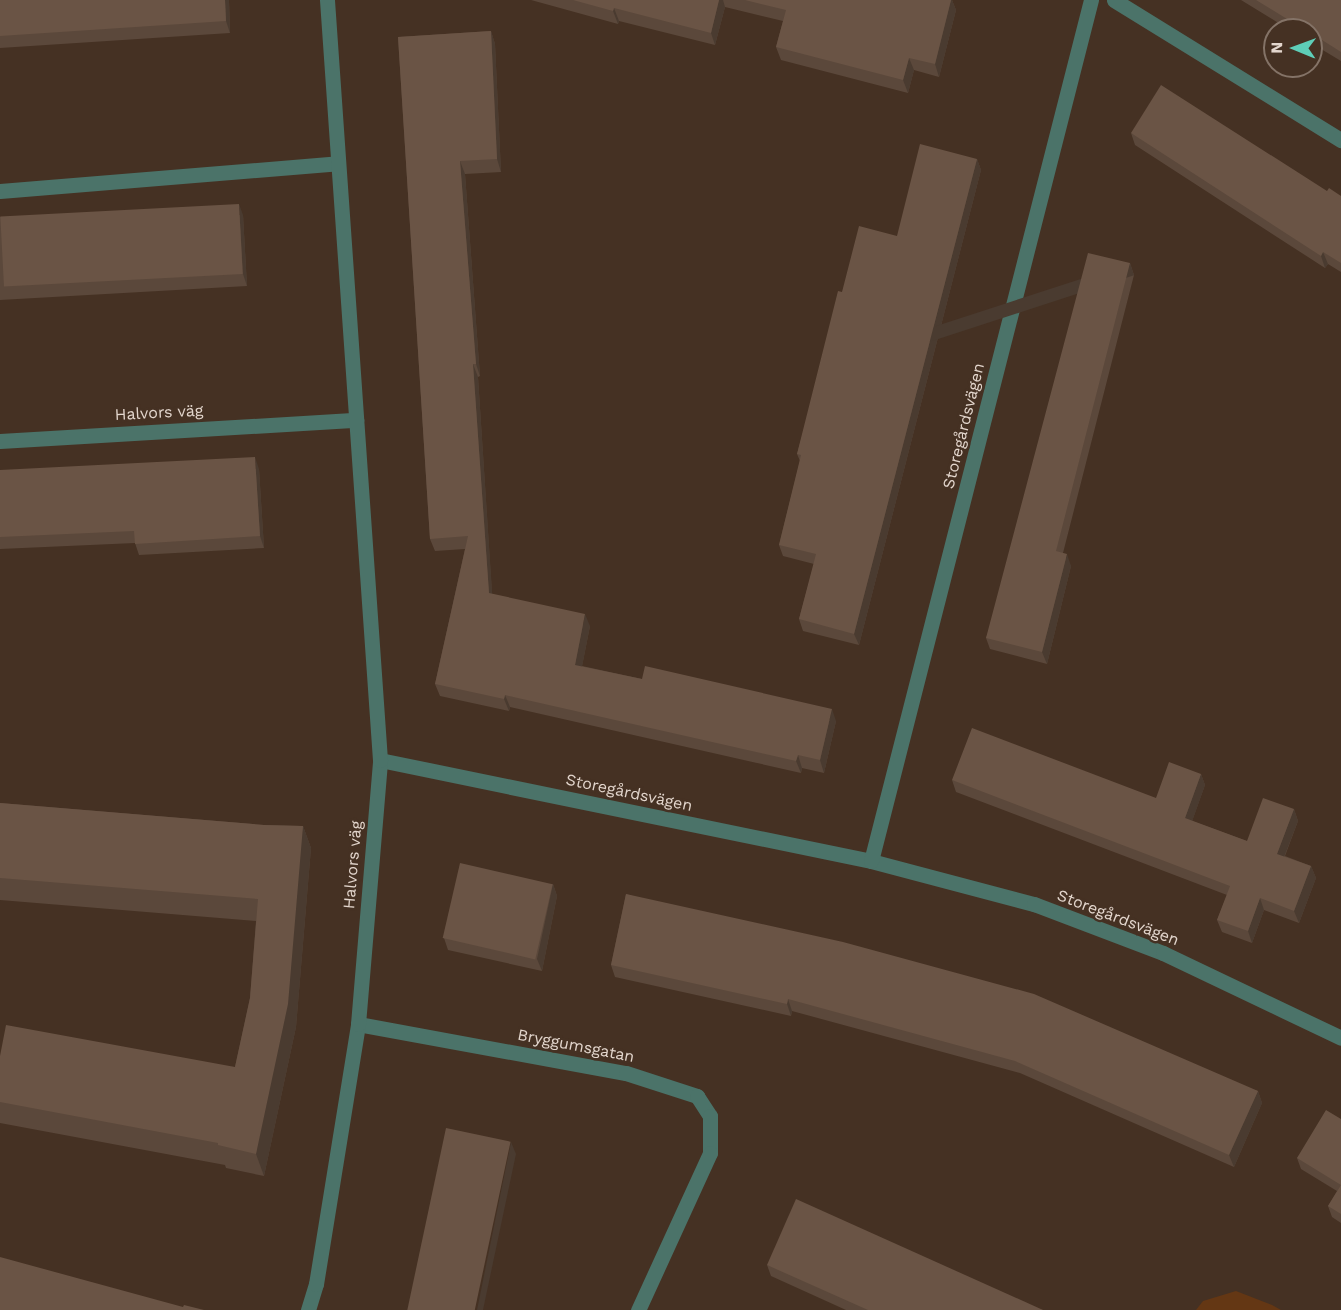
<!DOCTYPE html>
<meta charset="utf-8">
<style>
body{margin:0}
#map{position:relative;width:1341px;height:1310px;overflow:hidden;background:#453123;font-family:"Work Sans",sans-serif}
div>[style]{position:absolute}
.green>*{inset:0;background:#643714}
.minor>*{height:15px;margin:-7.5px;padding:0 7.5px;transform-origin:7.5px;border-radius:7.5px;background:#4b7369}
.wall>*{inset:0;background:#5b483b}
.shaded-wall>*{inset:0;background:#4a3b30;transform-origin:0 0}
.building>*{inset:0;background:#6a5445;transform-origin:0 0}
span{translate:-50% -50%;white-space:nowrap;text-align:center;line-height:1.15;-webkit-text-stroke:5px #453123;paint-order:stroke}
.street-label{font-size:16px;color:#e3d6cd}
.north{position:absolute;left:1263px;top:18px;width:60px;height:60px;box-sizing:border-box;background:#453123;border:2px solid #847367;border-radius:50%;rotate:271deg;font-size:16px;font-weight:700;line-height:24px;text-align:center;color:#e3d6cd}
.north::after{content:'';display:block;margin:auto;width:21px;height:27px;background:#5eceb8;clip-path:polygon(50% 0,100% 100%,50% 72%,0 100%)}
</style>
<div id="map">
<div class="green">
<i style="clip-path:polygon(1236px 1291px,1272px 1305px,1281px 1310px,1196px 1310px,1203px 1301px)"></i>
</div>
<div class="minor">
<i style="left:1114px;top:0;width:267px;rotate:31.7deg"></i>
<i style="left:0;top:191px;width:339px;rotate:-4.7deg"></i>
<i style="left:0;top:441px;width:357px;rotate:-3.4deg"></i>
<i style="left:380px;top:760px;width:501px;rotate:11.62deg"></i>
<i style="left:871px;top:861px;width:169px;rotate:14.8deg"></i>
<i style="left:1034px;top:904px;width:138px;rotate:20.8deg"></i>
<i style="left:1163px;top:953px;width:197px;rotate:25.5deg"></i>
<i style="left:871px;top:861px;width:889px;rotate:-75.67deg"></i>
<i style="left:358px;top:1024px;width:272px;rotate:10.4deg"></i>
<i style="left:626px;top:1073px;width:75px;rotate:17.9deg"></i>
<i style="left:697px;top:1096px;width:24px;rotate:57deg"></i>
<i style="left:710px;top:1116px;width:37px;rotate:90deg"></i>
<i style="left:710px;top:1153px;width:173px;rotate:114.6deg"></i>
<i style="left:308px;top:1310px;width:27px;rotate:-73deg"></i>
<i style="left:316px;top:1284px;width:263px;rotate:-80.8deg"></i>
<i style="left:358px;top:1024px;width:265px;rotate:-85.2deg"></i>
<i style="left:380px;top:760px;width:762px;rotate:-93.99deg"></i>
</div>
<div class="wall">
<i style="clip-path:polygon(0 0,229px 0,230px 33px,0 48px)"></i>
<i style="clip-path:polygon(531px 0,952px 0,956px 10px,939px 77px,914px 70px,908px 93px,781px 60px,776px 47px,783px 21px,725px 7px,715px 45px,619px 21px,618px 24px)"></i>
<i style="clip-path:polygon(1241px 0,1341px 0,1341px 61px,1311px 43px,1311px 30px,1290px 30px)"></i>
<i style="clip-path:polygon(491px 31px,495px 44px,501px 172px,465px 174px,480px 376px,478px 377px,492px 594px,590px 626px,582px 666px,836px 721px,824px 773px,802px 768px,801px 773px,510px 707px,509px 711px,440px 696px,435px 684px,465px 549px,435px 551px,430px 539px,398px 37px)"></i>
<i style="clip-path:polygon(1131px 133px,1341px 196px,1341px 272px,1328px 264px,1325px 268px,1135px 145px)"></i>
<i style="clip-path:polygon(977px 159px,981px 170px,859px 645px,803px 631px,799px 619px,814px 564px,783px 556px,779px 545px,800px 461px,797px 454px,842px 292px,897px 236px)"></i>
<i style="clip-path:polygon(243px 215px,247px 286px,0 300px,0 217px)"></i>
<i style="clip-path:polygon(1130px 263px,1134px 275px,1063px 553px,1071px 566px,1047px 664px,990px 649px,986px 638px)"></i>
<i style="clip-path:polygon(259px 469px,264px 548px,139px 555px,135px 543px,0 549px,0 470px)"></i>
<i style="clip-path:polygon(1201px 774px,1205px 785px,1192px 821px,1247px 841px,1294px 809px,1298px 821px,1285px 856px,1311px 866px,1316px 878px,1299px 923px,1264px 910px,1252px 943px,1222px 932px,1217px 920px,1227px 895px,956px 792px,952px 780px,1156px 798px)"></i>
<i style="clip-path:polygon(0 803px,264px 825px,303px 826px,311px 848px,296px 1027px,264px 1176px,226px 1168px,225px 1165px,0 1123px,0 1056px,235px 1067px,250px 998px,256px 921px,0 900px)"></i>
<i style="clip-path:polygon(553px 884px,557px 896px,542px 971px,448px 950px,444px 938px)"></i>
<i style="clip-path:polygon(626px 894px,1258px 1091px,1262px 1103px,1234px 1167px,1020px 1073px,792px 1011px,791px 1016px,615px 977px,611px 965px)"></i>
<i style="clip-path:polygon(1341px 1119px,1341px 1223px,1332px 1217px,1328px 1206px,1337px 1191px,1301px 1169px,1297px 1158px)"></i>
<i style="clip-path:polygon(767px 1265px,1043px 1310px,846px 1310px,771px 1276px)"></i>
</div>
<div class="shaded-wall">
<i style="clip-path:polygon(225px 0,229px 0,230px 33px,226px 21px)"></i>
<i style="clip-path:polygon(719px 0,723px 0,725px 7px,715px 45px,711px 33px)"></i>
<i style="clip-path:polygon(951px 0,952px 0,956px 10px,939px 77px,935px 64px)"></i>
<i style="clip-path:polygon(614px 8px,619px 21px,618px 24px,613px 11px)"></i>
<i style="clip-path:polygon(491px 31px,495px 44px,501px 172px,497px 159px)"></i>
<i style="clip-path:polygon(909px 58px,914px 70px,908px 93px,903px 80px)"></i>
<i style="clip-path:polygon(977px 159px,981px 170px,859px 645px,854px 634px)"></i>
<i style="clip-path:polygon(460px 161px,465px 174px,480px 376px,476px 364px)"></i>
<i style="clip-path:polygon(239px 204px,243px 215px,247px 286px,243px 274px)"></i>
<i style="clip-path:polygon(1323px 252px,1328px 264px,1325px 268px,1321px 256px)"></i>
<i style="left:1130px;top:263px;width:13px;height:297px;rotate:72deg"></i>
<i style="clip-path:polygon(473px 364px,478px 377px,493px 606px,489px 593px)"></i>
<i style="clip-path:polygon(255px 457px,259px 469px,264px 548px,260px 536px)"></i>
<i style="clip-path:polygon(1067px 554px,1071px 566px,1047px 664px,1042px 652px)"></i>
<i style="clip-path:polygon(585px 614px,590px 626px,580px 677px,575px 665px)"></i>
<i style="clip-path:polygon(505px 695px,510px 707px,509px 711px,504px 699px)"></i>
<i style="clip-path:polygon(832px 709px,836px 721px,824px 773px,820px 760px)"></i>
<i style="clip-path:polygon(798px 755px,802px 768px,801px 773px,796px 761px)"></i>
<i style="clip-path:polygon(1201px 774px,1205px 785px,1189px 830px,1185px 818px)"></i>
<i style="clip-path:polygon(1294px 809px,1298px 821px,1281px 865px,1277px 854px)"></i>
<i style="clip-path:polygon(303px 826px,311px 848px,296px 1027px,264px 1176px,256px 1154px)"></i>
<i style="clip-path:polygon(1311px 866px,1316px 878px,1299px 923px,1294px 911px)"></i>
<i style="clip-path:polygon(553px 884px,557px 896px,542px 971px,537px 959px)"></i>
<i style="clip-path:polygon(1260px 898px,1264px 910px,1252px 943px,1248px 931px)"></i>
<i style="clip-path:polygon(788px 999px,792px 1011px,791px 1016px,787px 1004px)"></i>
<i style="clip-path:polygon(1258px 1091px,1262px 1103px,1234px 1167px,1229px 1155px)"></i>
<i style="clip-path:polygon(511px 1142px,516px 1154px,483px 1310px,477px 1310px)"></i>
</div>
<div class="building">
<i style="clip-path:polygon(0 0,225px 0,226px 21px,0 36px)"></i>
<i style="clip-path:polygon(573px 0,719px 0,711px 33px,614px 8px,613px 11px)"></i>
<i style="clip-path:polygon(745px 0,951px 0,935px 64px,909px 58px,903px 80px,776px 47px,786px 10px)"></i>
<i style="clip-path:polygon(1256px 0,1341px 0,1341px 52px,1311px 33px,1311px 30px,1305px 30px)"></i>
<i style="clip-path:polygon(491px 31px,497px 159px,460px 161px,476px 364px,473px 364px,489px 593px,585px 614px,575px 665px,642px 679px,645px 666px,832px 709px,820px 760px,798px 755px,796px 761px,505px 695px,504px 699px,435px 684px,468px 536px,430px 539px,398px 37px)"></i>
<i style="clip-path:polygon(1161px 85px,1327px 191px,1329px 188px,1341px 196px,1341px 263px,1323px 252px,1321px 256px,1131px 133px)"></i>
<i style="clip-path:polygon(920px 144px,977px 159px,854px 634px,799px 619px,816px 554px,779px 545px,801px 455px,797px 454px,838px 291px,842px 292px,859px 226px,897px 236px)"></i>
<i style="left:239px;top:204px;width:70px;height:239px;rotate:87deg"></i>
<i style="clip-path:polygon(1088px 253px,1130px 263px,1056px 551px,1067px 554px,1042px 652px,986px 638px)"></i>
<i style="clip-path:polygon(255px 457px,260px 536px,135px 544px,134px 531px,0 537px,0 470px)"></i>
<i style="clip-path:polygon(972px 728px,1156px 798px,1169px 762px,1201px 774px,1185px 818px,1247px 841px,1263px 798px,1294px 809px,1277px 854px,1311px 866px,1294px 911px,1260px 898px,1248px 931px,1217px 920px,1230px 886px,952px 780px)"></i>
<i style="clip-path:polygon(0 803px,264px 825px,303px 826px,288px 1004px,256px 1154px,218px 1145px,218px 1143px,0 1102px,0 1056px,6px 1025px,235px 1067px,250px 998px,258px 899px,0 878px)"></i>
<i style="left:460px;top:863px;width:95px;height:77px;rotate:13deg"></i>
<i style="clip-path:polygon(626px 894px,843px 942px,1034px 994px,1258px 1091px,1229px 1155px,1015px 1061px,788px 999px,787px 1004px,611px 965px)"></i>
<i style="clip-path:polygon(1326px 1110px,1341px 1119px,1341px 1214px,1328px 1206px,1341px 1185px,1297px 1158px)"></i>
<i style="left:446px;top:1128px;width:66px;height:186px;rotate:12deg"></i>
<i style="clip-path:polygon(796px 1199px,1043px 1310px,868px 1310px,767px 1265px)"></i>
<i style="clip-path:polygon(0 1257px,183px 1307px,184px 1305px,204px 1310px,0 1310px)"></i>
</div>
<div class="street-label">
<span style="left:159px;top:413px;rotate:-3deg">Halvors väg</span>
<span style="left:964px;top:426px;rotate:-76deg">Storegårdsvägen</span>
<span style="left:629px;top:793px;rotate:12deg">Storegårdsvägen</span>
<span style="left:353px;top:865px;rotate:-85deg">Halvors väg</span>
<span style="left:1118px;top:918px;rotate:21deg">Storegårdsvägen</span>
<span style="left:576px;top:1046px;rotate:11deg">Bryggumsgatan</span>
</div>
<div class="north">N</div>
</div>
